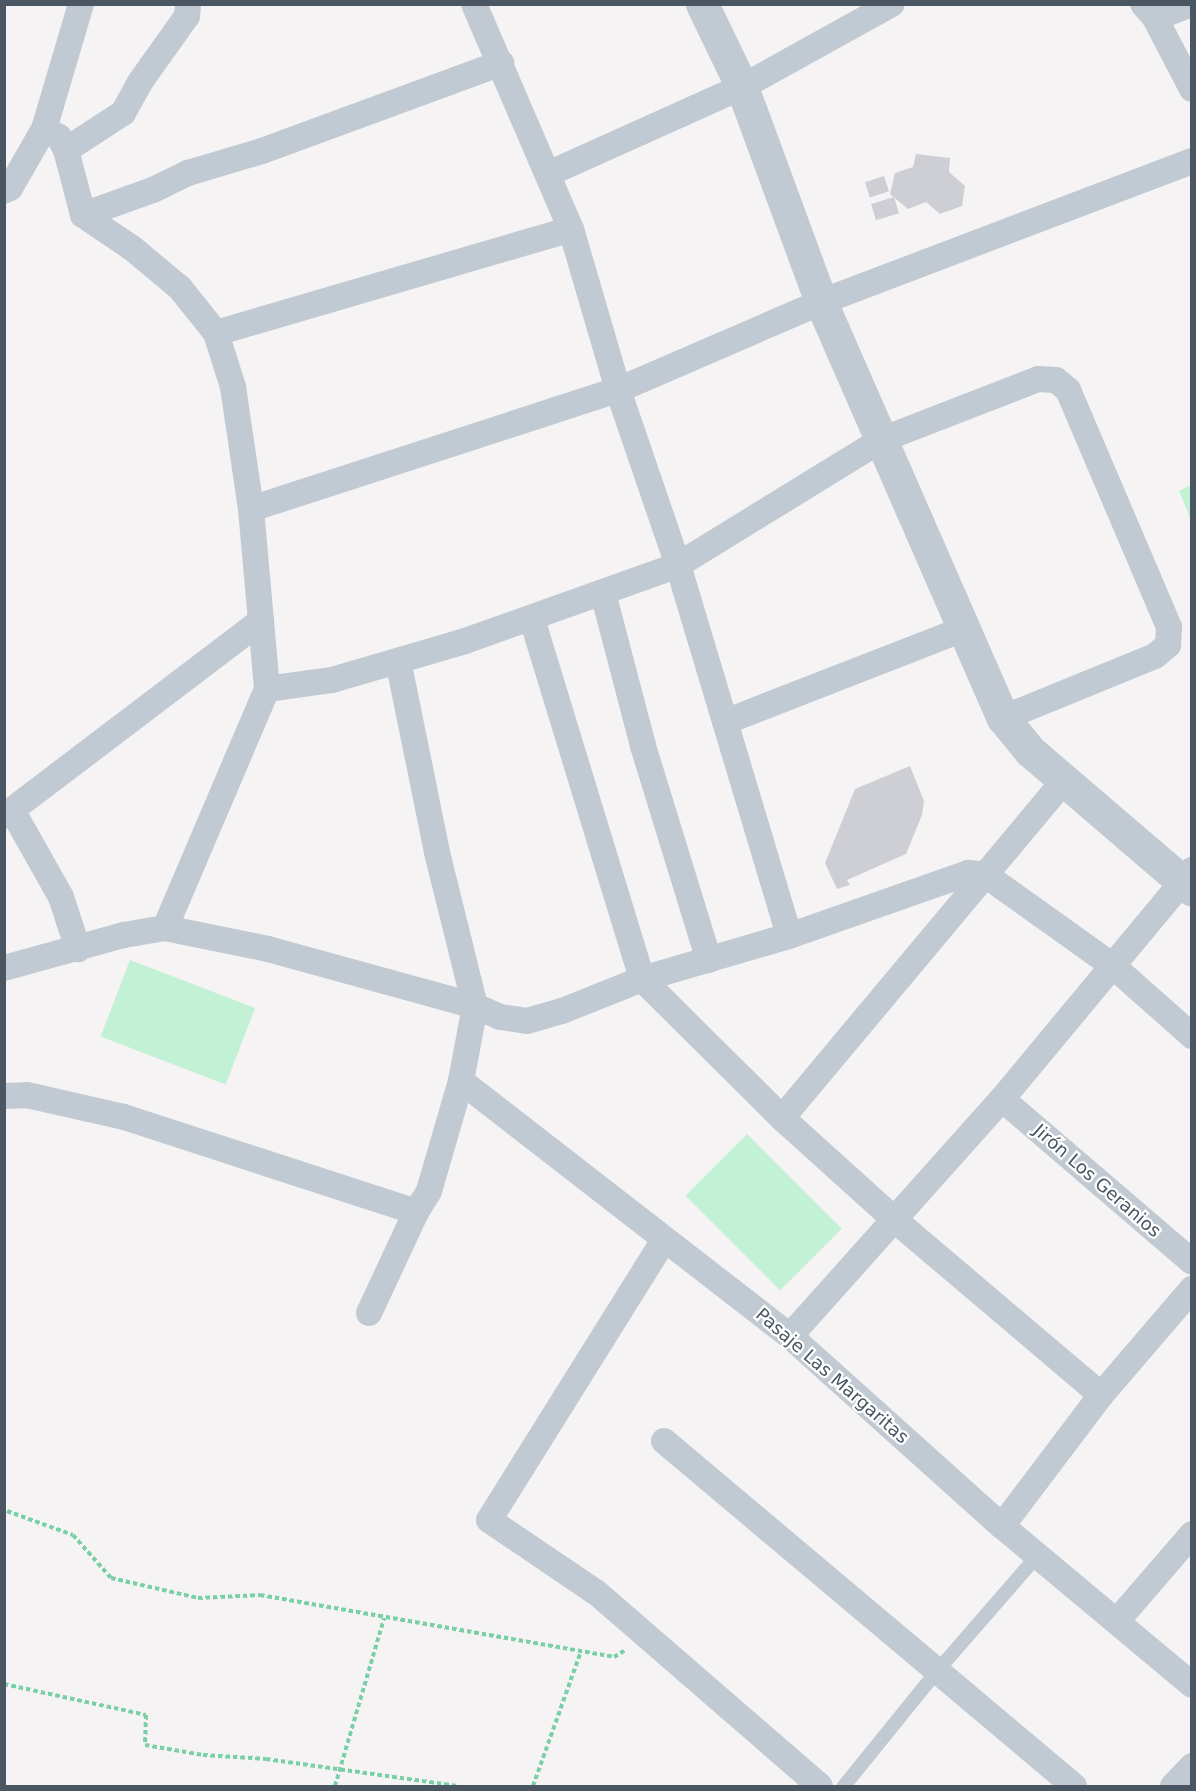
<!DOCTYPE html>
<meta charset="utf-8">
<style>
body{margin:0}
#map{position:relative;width:1196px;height:1791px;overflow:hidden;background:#f5f3f3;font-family:"DejaVu Sans",sans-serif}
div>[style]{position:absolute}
.green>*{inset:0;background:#c3f1d5;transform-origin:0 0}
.building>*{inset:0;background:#cdcfd5;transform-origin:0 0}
.path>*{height:4px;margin-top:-2px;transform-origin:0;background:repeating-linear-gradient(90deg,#7ad0a6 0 4.5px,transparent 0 7.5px)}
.service>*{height:14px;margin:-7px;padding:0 7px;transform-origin:7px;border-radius:7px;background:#c1cad2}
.minor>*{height:26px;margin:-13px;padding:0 13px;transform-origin:13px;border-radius:13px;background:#c1cad2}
.tertiary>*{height:33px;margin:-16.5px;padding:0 16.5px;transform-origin:16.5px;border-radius:16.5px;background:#c1cad2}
span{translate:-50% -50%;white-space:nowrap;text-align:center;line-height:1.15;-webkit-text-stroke:4.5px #fff;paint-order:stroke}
.street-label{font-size:18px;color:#4a5661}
.frame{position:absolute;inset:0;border:6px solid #4a5661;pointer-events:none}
</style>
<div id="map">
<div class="green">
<i style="clip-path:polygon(1191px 485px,1191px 520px,1179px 491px)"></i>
<i style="left:130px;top:960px;width:134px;height:82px;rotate:21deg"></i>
<i style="left:747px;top:1134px;width:134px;height:87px;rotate:45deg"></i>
</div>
<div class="building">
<i style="clip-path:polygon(916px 154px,950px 158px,949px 172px,965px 186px,962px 206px,940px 214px,926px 202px,908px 209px,890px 194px,895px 173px,913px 167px)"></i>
<i style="left:884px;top:176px;width:16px;height:20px;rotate:72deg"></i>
<i style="left:894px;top:197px;width:17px;height:24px;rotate:73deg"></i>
<i style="clip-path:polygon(910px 766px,924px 801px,922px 815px,906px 854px,847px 880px,850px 885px,837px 889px,825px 863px,855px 789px)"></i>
</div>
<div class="path">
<i style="left:7px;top:1511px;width:70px;rotate:20deg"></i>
<i style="left:73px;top:1535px;width:57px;rotate:48.5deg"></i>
<i style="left:111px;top:1578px;width:89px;rotate:12.9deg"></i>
<i style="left:198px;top:1598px;width:62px;rotate:-2.8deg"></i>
<i style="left:260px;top:1595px;width:359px;rotate:9.9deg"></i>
<i style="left:614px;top:1657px;width:12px;rotate:-31deg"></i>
<i style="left:4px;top:1684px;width:145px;rotate:12.3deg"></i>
<i style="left:146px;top:1715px;width:30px;rotate:92deg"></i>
<i style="left:145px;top:1745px;width:59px;rotate:9.8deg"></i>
<i style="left:203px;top:1755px;width:63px;rotate:3.6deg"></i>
<i style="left:266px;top:1759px;width:195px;rotate:8deg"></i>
<i style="left:335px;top:1786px;width:175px;rotate:-73.7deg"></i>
<i style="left:533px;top:1786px;width:143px;rotate:-70.4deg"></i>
</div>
<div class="service">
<i style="left:844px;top:1786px;width:149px;rotate:-51deg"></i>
<i style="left:938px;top:1670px;width:151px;rotate:-49deg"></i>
</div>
<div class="minor">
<i style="left:474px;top:4px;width:245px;rotate:66.7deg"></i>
<i style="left:571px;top:229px;width:168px;rotate:73.7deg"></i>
<i style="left:618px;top:390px;width:185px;rotate:71.1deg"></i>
<i style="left:678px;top:565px;width:387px;rotate:73.3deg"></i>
<i style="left:1143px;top:4px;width:18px;rotate:49deg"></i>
<i style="left:1155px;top:18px;width:80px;rotate:62.5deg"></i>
<i style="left:1155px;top:18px;width:39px;rotate:-21deg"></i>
<i style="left:44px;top:129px;width:17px;rotate:28deg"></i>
<i style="left:59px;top:137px;width:15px;rotate:62deg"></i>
<i style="left:66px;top:150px;width:67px;rotate:75.3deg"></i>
<i style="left:83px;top:215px;width:59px;rotate:34deg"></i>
<i style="left:132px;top:248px;width:62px;rotate:39.8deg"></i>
<i style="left:180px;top:288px;width:58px;rotate:51.3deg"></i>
<i style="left:216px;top:333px;width:57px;rotate:72.5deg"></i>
<i style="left:233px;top:387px;width:123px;rotate:81.6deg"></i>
<i style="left:251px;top:509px;width:181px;rotate:84.9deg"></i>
<i style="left:267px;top:689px;width:260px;rotate:113.1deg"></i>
<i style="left:66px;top:150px;width:68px;rotate:-33deg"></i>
<i style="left:123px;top:113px;width:35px;rotate:-61deg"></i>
<i style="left:140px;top:82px;width:81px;rotate:-54.5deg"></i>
<i style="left:187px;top:16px;width:12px;rotate:-85deg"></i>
<i style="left:548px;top:174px;width:213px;rotate:-24.2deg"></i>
<i style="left:742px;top:87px;width:171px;rotate:-29deg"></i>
<i style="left:4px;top:191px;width:7px;rotate:-27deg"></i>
<i style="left:10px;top:188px;width:68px;rotate:-60deg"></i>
<i style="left:44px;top:129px;width:130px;rotate:-73.5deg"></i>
<i style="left:83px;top:215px;width:74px;rotate:-19.7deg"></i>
<i style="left:153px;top:190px;width:39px;rotate:-26deg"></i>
<i style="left:188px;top:173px;width:77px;rotate:-16.6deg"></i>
<i style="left:262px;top:151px;width:255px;rotate:-20.2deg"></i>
<i style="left:216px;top:333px;width:370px;rotate:-16.3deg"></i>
<i style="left:251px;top:509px;width:386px;rotate:-18deg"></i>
<i style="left:618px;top:390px;width:221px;rotate:-23.4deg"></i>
<i style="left:821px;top:302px;width:397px;rotate:-20.8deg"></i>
<i style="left:603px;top:593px;width:158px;rotate:75.3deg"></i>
<i style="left:643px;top:746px;width:224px;rotate:72.9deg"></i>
<i style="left:532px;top:619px;width:376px;rotate:73deg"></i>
<i style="left:642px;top:979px;width:197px;rotate:44.8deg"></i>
<i style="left:782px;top:1118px;width:154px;rotate:42.1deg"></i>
<i style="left:896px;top:1221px;width:269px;rotate:40.3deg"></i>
<i style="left:267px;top:689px;width:66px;rotate:-7.9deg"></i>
<i style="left:332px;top:680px;width:139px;rotate:-16.3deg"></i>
<i style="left:465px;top:641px;width:226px;rotate:-19.6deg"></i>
<i style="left:678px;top:565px;width:238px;rotate:-31.6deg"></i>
<i style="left:881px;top:440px;width:168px;rotate:-21.2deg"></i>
<i style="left:1038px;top:379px;width:18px;rotate:3deg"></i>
<i style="left:1056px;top:380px;width:16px;rotate:40deg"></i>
<i style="left:1068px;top:390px;width:258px;rotate:66.9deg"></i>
<i style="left:1169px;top:627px;width:18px;rotate:93deg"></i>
<i style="left:1168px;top:645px;width:17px;rotate:140deg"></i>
<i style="left:1155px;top:656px;width:164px;rotate:157.8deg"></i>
<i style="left:725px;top:722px;width:256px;rotate:-21.3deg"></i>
<i style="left:12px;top:810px;width:100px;rotate:60.6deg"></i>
<i style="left:61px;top:897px;width:55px;rotate:71.9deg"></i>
<i style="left:4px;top:816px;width:323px;rotate:-37.2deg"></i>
<i style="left:4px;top:968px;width:124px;rotate:-15.4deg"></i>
<i style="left:124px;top:935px;width:42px;rotate:-9.7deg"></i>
<i style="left:165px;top:928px;width:105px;rotate:11.5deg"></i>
<i style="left:268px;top:949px;width:215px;rotate:15.4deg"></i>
<i style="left:475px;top:1006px;width:27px;rotate:24deg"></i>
<i style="left:500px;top:1017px;width:27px;rotate:8deg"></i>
<i style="left:527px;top:1021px;width:36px;rotate:-16deg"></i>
<i style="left:562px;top:1011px;width:86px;rotate:-21.8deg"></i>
<i style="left:642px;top:979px;width:153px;rotate:-16.3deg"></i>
<i style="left:789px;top:936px;width:190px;rotate:-19.4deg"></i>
<i style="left:968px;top:873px;width:16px;rotate:4deg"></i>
<i style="left:984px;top:874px;width:158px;rotate:35.5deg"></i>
<i style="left:1113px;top:966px;width:106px;rotate:41.5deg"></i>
<i style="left:461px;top:1081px;width:416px;rotate:37.8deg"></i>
<i style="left:790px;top:1336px;width:285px;rotate:41.9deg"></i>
<i style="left:1002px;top:1526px;width:248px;rotate:39.9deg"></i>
<i style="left:4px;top:1096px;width:23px;rotate:-2deg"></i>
<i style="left:27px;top:1095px;width:99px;rotate:12.8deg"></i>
<i style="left:124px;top:1117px;width:307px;rotate:18deg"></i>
<i style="left:1002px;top:1099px;width:250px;rotate:40.6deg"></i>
<i style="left:782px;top:1118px;width:441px;rotate:-50.1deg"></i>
<i style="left:664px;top:1240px;width:330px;rotate:122deg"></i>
<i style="left:489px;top:1520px;width:130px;rotate:34.1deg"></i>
<i style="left:597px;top:1593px;width:295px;rotate:40.9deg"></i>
<i style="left:369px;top:1313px;width:111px;rotate:-65deg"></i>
<i style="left:416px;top:1212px;width:25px;rotate:-58deg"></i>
<i style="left:429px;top:1191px;width:115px;rotate:-73.8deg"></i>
<i style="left:461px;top:1081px;width:76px;rotate:-79.4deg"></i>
<i style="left:475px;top:1006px;width:159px;rotate:-103.9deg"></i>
<i style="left:437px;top:852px;width:195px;rotate:-101.5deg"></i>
<i style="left:790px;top:1336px;width:318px;rotate:-48.2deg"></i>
<i style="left:1002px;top:1099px;width:298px;rotate:-50.3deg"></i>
<i style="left:664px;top:1441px;width:536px;rotate:40.08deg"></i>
<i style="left:1002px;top:1526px;width:164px;rotate:-52.9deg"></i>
<i style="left:1101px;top:1395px;width:140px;rotate:-49.4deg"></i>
<i style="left:1117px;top:1621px;width:115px;rotate:-49.2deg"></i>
<i style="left:1173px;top:1786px;width:28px;rotate:-46deg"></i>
</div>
<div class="tertiary">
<i style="left:702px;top:4px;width:92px;rotate:64.3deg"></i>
<i style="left:742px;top:87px;width:229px;rotate:69.8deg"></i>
<i style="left:821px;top:302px;width:454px;rotate:66.4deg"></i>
<i style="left:1003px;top:718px;width:43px;rotate:50.7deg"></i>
<i style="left:1030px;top:751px;width:213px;rotate:40.6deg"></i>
</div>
<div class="street-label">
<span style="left:1097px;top:1181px;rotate:41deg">Jirón Los Geranios</span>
<span style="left:832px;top:1376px;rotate:41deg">Pasaje Las Margaritas</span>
</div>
<div class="frame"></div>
</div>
